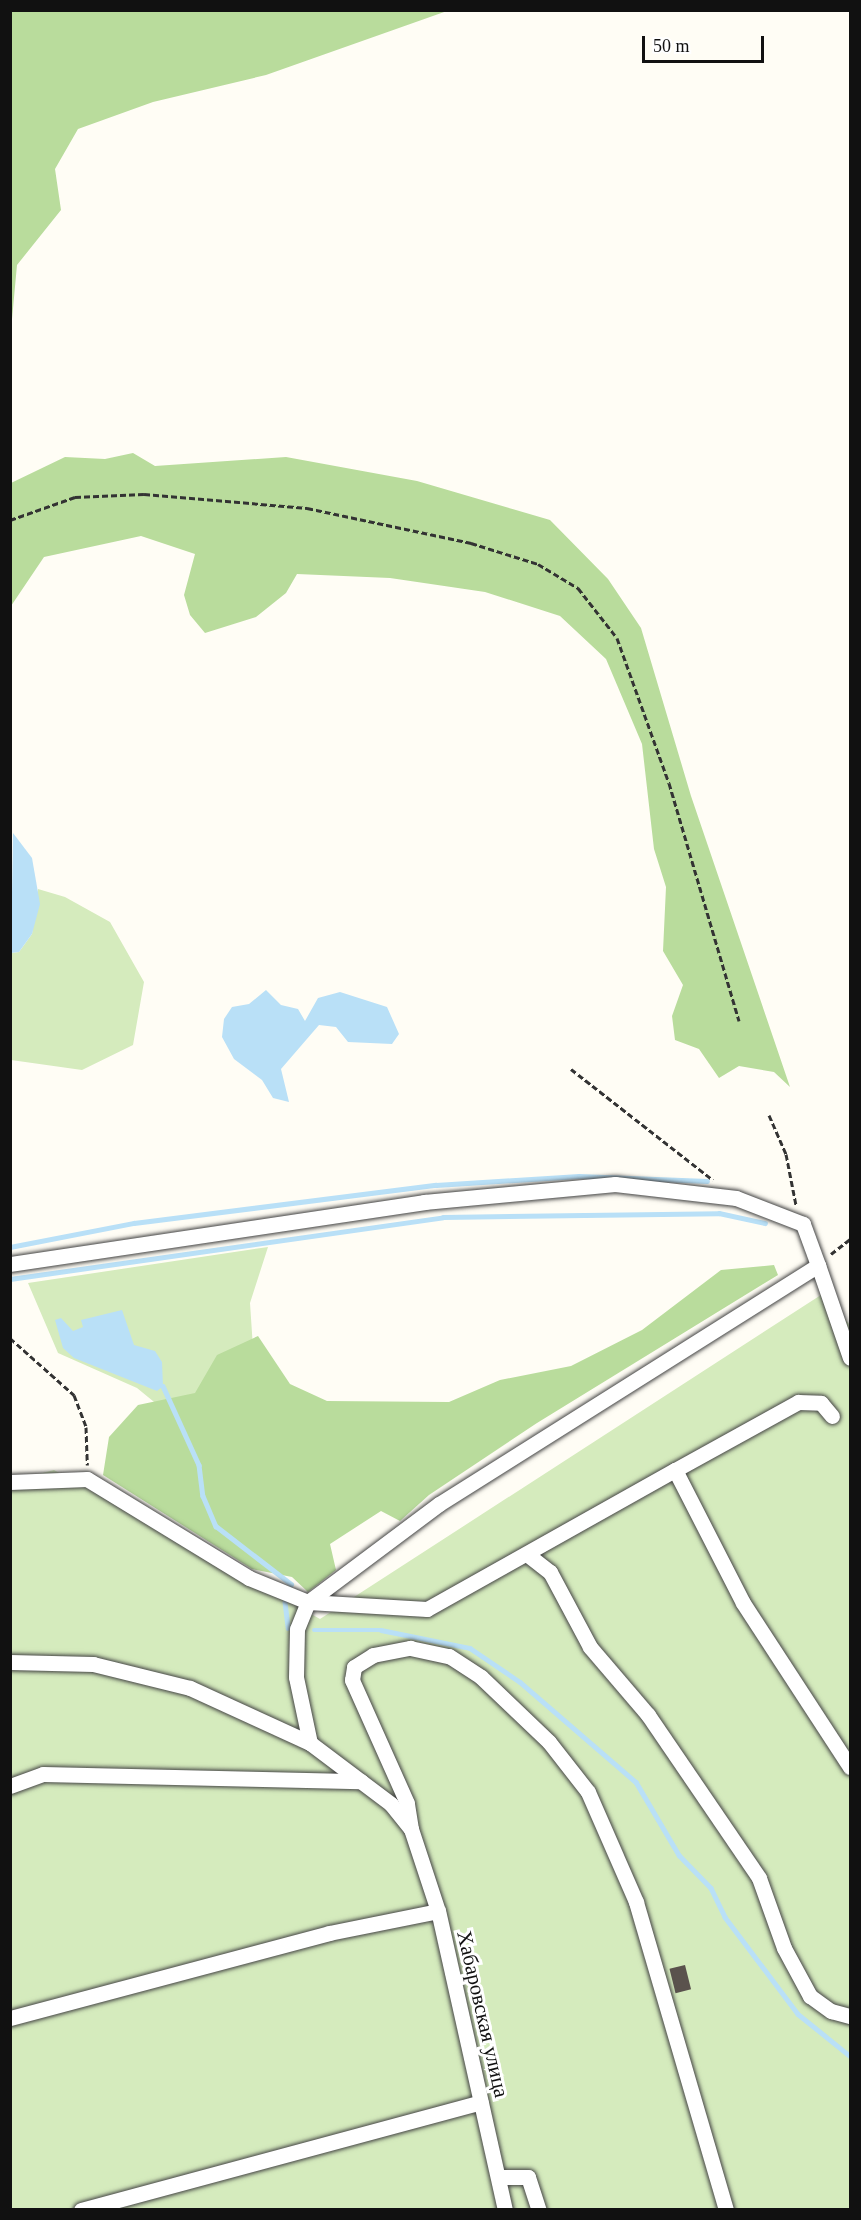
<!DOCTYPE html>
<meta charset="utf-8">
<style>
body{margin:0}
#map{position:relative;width:861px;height:2220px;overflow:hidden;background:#fffdf5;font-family:Georgia,serif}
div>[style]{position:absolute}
.green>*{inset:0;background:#d5ebbd}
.forest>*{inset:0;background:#b9dc9c}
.water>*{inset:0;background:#b9e0f7}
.stream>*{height:4.5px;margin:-2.25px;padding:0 2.25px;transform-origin:2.25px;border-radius:2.25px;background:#b9e0f7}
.building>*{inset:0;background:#5a524d;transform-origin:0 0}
.path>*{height:3px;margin-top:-1.5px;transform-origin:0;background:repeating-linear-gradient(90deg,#333 0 6px,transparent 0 9px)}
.roads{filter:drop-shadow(0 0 2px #444) drop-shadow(0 0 2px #444)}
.minor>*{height:15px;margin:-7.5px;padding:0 7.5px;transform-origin:7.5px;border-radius:7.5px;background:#fff}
span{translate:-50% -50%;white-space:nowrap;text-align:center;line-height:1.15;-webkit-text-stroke:6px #fff;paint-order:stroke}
.street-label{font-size:21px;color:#111}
.frame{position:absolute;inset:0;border:12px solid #111;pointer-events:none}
.scale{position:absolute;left:642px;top:36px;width:122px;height:27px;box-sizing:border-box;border:3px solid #111;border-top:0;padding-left:8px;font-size:18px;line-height:21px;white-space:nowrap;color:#111;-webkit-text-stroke:4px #fff;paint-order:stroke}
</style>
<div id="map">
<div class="green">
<i style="clip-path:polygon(38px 889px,65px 897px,110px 922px,144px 982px,133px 1045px,82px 1070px,11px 1060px,11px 953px,19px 952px,32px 934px)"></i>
<i style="clip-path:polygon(268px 1247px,250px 1303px,253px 1348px,170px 1415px,137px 1388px,58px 1353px,28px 1283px)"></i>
<i style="clip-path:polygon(824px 1293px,850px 1325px,850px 2209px,11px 2210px,11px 1481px,54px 1470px,320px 1619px)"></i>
</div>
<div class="forest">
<i style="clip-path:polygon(11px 10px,447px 10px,447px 11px,266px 75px,153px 102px,78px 129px,55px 169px,61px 210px,17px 265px,11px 330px)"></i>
<i style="clip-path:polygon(133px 453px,155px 466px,286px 457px,417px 481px,550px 520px,608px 579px,641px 628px,691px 796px,790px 1087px,774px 1072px,739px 1066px,719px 1078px,699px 1049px,675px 1040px,672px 1016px,683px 985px,663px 951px,666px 887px,654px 849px,642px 744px,606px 659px,560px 616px,485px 592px,390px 578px,297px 574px,286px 593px,256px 617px,205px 633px,190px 615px,184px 595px,195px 554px,141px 536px,44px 557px,11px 606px,11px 483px,65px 457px,105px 459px)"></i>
<i style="clip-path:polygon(774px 1265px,778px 1275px,537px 1423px,429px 1495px,400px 1521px,381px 1511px,330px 1544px,336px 1570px,308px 1592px,292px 1577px,252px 1569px,103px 1475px,109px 1437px,138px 1405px,195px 1393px,217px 1355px,258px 1336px,290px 1384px,327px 1401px,449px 1402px,500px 1380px,571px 1366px,642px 1330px,721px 1270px)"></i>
</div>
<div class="water">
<i style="clip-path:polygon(13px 833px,32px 858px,40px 904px,32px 934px,19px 952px,11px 953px)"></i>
<i style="clip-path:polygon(266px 990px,281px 1005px,298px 1009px,305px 1021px,318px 998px,340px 992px,387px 1007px,399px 1034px,392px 1044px,348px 1042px,336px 1027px,319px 1025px,281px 1069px,289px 1102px,273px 1098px,262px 1080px,234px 1059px,222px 1037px,224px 1019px,232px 1007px,249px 1004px)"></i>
<i style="clip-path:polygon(122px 1310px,134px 1345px,155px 1351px,162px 1362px,163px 1386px,157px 1391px,74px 1358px,63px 1348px,55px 1320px,61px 1318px,73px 1331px,83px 1327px,81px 1320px)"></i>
</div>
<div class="stream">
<i style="left:10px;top:1247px;width:126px;rotate:-11deg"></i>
<i style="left:134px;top:1223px;width:304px;rotate:-7.2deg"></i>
<i style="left:436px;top:1185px;width:143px;rotate:-3.6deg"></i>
<i style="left:579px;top:1176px;width:128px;rotate:2.2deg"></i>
<i style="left:10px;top:1279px;width:437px;rotate:-8.1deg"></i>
<i style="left:443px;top:1217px;width:276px;rotate:-0.8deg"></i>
<i style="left:719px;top:1213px;width:47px;rotate:12.3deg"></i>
<i style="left:163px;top:1386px;width:87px;rotate:65.5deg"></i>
<i style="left:199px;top:1465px;width:31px;rotate:83deg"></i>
<i style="left:203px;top:1496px;width:33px;rotate:67deg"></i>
<i style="left:216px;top:1526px;width:95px;rotate:37.7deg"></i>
<i style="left:285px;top:1602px;width:26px;rotate:83deg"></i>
<i style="left:314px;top:1630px;width:67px"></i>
<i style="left:381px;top:1630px;width:91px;rotate:11.4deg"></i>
<i style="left:470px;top:1648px;width:60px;rotate:34.2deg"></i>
<i style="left:520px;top:1682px;width:153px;rotate:40.8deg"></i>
<i style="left:636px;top:1782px;width:85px;rotate:59.5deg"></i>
<i style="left:679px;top:1855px;width:46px;rotate:45.9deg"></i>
<i style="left:711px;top:1888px;width:32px;rotate:64deg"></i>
<i style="left:725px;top:1917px;width:121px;rotate:53deg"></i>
<i style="left:798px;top:2014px;width:67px;rotate:38.9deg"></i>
</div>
<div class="building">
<i style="left:685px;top:1965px;width:25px;height:16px;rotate:76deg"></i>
</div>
<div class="path">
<i style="left:10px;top:520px;width:69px;rotate:-19.5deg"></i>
<i style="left:75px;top:497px;width:69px;rotate:-2.5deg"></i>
<i style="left:144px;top:494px;width:164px;rotate:4.9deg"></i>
<i style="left:307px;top:508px;width:168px;rotate:12deg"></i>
<i style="left:471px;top:543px;width:70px;rotate:17.4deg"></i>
<i style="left:538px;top:564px;width:47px;rotate:31deg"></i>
<i style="left:578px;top:588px;width:63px;rotate:52deg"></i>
<i style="left:617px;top:638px;width:154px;rotate:70.3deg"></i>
<i style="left:669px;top:783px;width:248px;rotate:73.6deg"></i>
<i style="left:571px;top:1069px;width:180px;rotate:38deg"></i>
<i style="left:769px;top:1115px;width:43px;rotate:66.4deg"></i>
<i style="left:786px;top:1154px;width:52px;rotate:78.9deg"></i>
<i style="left:831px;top:1254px;width:24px;rotate:-38deg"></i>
<i style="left:10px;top:1338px;width:86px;rotate:41.7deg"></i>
<i style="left:74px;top:1395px;width:34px;rotate:69deg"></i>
<i style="left:86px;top:1427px;width:38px;rotate:88deg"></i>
</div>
<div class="roads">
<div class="minor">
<i style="left:10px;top:1264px;width:419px;rotate:-8.5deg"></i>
<i style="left:424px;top:1202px;width:192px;rotate:-5.4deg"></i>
<i style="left:615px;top:1184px;width:122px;rotate:6.6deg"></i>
<i style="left:736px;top:1198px;width:72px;rotate:21.2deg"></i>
<i style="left:803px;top:1224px;width:44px;rotate:69.9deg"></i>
<i style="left:675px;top:1470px;width:141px;rotate:-28.9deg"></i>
<i style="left:798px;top:1402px;width:23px;rotate:2deg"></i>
<i style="left:821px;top:1403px;width:17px;rotate:50deg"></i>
<i style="left:10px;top:1482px;width:77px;rotate:-2.2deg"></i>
<i style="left:87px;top:1479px;width:190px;rotate:31.4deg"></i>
<i style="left:249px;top:1578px;width:64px;rotate:22.1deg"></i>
<i style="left:308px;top:1602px;width:119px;rotate:3.4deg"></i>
<i style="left:427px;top:1609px;width:284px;rotate:-29.3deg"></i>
<i style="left:675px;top:1470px;width:149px;rotate:62.9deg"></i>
<i style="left:743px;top:1603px;width:196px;rotate:56.9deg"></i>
<i style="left:528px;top:1555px;width:28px;rotate:38deg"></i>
<i style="left:550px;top:1572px;width:85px;rotate:61.9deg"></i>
<i style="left:590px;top:1647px;width:89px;rotate:49.5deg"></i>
<i style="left:648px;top:1715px;width:197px;rotate:55.7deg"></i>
<i style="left:759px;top:1878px;width:74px;rotate:70.3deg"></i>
<i style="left:784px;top:1948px;width:55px;rotate:61.6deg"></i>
<i style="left:810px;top:1996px;width:26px;rotate:36deg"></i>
<i style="left:831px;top:2011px;width:20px;rotate:15deg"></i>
<i style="left:10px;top:1662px;width:83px;rotate:1.4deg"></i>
<i style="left:93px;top:1664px;width:100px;rotate:13.9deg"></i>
<i style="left:190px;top:1688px;width:132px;rotate:24.6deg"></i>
<i style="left:10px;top:1786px;width:35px;rotate:-20deg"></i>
<i style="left:43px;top:1774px;width:318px;rotate:1.3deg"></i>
<i style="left:411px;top:1829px;width:26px;rotate:-99deg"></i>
<i style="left:407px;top:1803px;width:135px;rotate:-114.1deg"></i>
<i style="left:352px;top:1680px;width:13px;rotate:-81deg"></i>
<i style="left:354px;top:1667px;width:22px;rotate:-32deg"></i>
<i style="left:373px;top:1655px;width:38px;rotate:-11deg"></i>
<i style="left:410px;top:1648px;width:40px;rotate:12deg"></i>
<i style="left:449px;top:1656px;width:38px;rotate:33deg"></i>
<i style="left:481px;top:1677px;width:94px;rotate:43.7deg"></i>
<i style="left:549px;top:1742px;width:63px;rotate:52deg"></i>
<i style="left:588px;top:1792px;width:120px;rotate:66.4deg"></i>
<i style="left:636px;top:1902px;width:321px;rotate:73.7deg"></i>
<i style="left:10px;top:2018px;width:330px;rotate:-14.9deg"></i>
<i style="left:329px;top:1933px;width:111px;rotate:-11.4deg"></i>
<i style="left:501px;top:2177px;width:27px"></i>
<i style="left:528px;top:2177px;width:35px;rotate:72deg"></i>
<i style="left:81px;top:2210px;width:414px;rotate:-15.1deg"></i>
<i style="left:505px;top:2210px;width:306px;rotate:-102.6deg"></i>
<i style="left:438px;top:1911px;width:86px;rotate:-108.2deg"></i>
<i style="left:411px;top:1829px;width:32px;rotate:-129deg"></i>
<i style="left:391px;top:1804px;width:101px;rotate:-143deg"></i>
<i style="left:310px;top:1743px;width:67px;rotate:-102deg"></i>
<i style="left:296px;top:1677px;width:48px;rotate:-88.8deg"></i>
<i style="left:297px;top:1629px;width:29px;rotate:-68deg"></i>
<i style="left:308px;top:1602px;width:164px;rotate:-36.8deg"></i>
<i style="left:439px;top:1504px;width:448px;rotate:-32.2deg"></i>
<i style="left:818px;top:1265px;width:98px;rotate:71deg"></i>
</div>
</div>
<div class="street-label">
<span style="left:483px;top:2014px;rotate:77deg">Хабаровская улица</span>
</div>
<div class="frame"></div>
<div class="scale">50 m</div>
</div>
